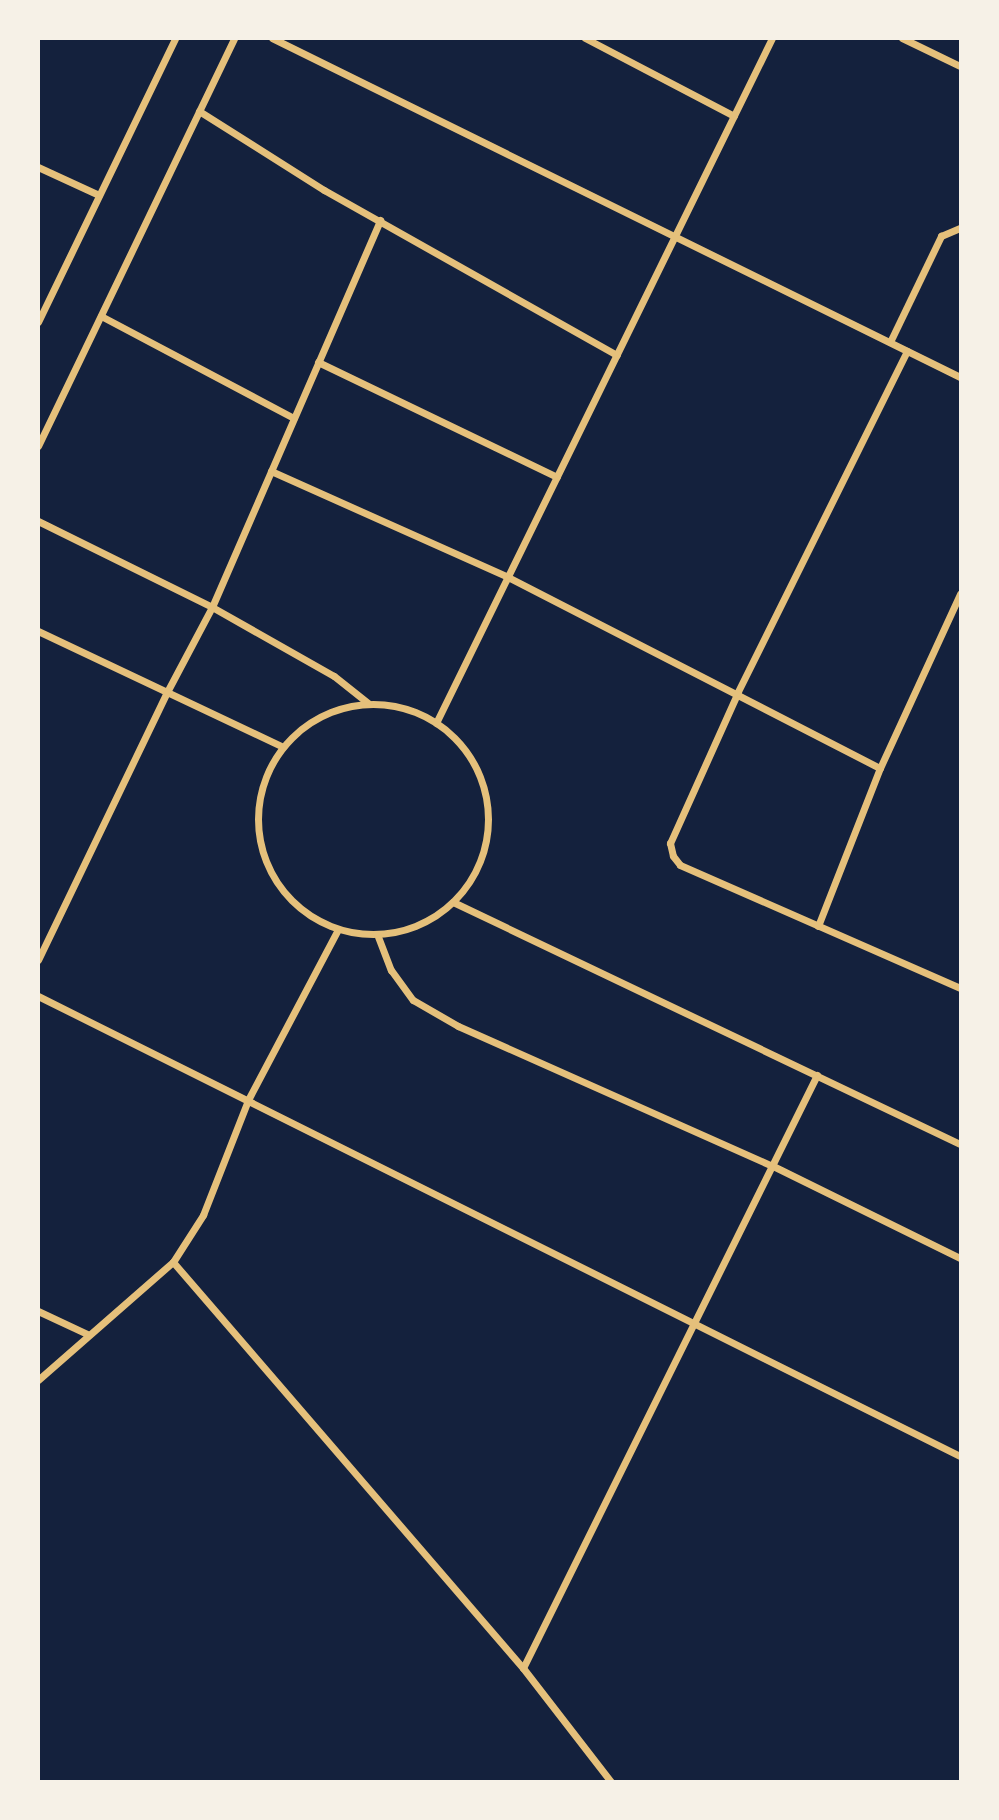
<!DOCTYPE html>
<style>
body{margin:0}
#map{position:relative;width:999px;height:1820px;overflow:hidden;background:#14213d;font-family:Jost,sans-serif}
div>[style]{position:absolute}
.minor>*{height:7px;margin:-3.5px;padding:0 3.5px;transform-origin:3.5px;border-radius:3.5px;background:#e5c07b}
.minor>.ring{margin:-3.5px;padding:0;box-sizing:content-box;background:none;border:7px solid #e5c07b;border-radius:50%}
span{translate:-50% -50%;white-space:nowrap;text-align:center;line-height:1.15;-webkit-text-stroke:7px #f6f1e7;paint-order:stroke}
.frame{position:absolute;inset:0;border:40px solid #f6f1e7;pointer-events:none}
</style>
<div id="map">
<div class="minor">
<i style="left:272px;top:38px;width:767px;rotate:26.23deg"></i>
<i style="left:585px;top:38px;width:168px;rotate:27.6deg"></i>
<i style="left:902px;top:38px;width:64px;rotate:25.8deg"></i>
<i style="left:199px;top:111px;width:148px;rotate:32.3deg"></i>
<i style="left:324px;top:190px;width:336px;rotate:29.4deg"></i>
<i style="left:38px;top:167px;width:67px;rotate:24.7deg"></i>
<i style="left:101px;top:316px;width:218px;rotate:27.9deg"></i>
<i style="left:38px;top:322px;width:315px;rotate:-64.2deg"></i>
<i style="left:890px;top:342px;width:118px;rotate:-64.3deg"></i>
<i style="left:941px;top:236px;width:21px;rotate:-23deg"></i>
<i style="left:907px;top:351px;width:381px;rotate:116.4deg"></i>
<i style="left:738px;top:692px;width:166px;rotate:114.2deg"></i>
<i style="left:670px;top:843px;width:13px;rotate:77deg"></i>
<i style="left:673px;top:856px;width:11px;rotate:52deg"></i>
<i style="left:680px;top:865px;width:306px;rotate:23.7deg"></i>
<i style="left:318px;top:362px;width:265px;rotate:25.7deg"></i>
<i style="left:38px;top:446px;width:453px;rotate:-64.3deg"></i>
<i style="left:271px;top:471px;width:260px;rotate:24.1deg"></i>
<i style="left:508px;top:577px;width:418px;rotate:27.2deg"></i>
<i style="left:38px;top:521px;width:194px;rotate:26.3deg"></i>
<i style="left:212px;top:607px;width:140px;rotate:29.5deg"></i>
<i style="left:334px;top:676px;width:43px;rotate:38.5deg"></i>
<i style="left:38px;top:631px;width:271px;rotate:25.3deg"></i>
<i class="ring" style="left:258px;top:704px;width:223px;height:223px"></i>
<i style="left:436px;top:723px;width:763px;rotate:-63.87deg"></i>
<i style="left:453px;top:902px;width:562px;rotate:25.52deg"></i>
<i style="left:818px;top:926px;width:170px;rotate:-68.6deg"></i>
<i style="left:880px;top:768px;width:192px;rotate:-65.3deg"></i>
<i style="left:377px;top:934px;width:39px;rotate:69deg"></i>
<i style="left:391px;top:970px;width:37px;rotate:54deg"></i>
<i style="left:413px;top:1000px;width:52px;rotate:30deg"></i>
<i style="left:458px;top:1026px;width:345px;rotate:24deg"></i>
<i style="left:773px;top:1166px;width:208px;rotate:26.2deg"></i>
<i style="left:38px;top:960px;width:297px;rotate:-64.3deg"></i>
<i style="left:167px;top:692px;width:96px;rotate:-62.1deg"></i>
<i style="left:212px;top:607px;width:422px;rotate:-66.5deg"></i>
<i style="left:38px;top:996px;width:1030px;rotate:26.52deg"></i>
<i style="left:173px;top:1262px;width:536px;rotate:49.24deg"></i>
<i style="left:523px;top:1668px;width:144px;rotate:52.3deg"></i>
<i style="left:38px;top:1311px;width:54px;rotate:25.1deg"></i>
<i style="left:38px;top:1380px;width:179px;rotate:-41.2deg"></i>
<i style="left:173px;top:1262px;width:56px;rotate:-57.4deg"></i>
<i style="left:203px;top:1215px;width:123px;rotate:-68.6deg"></i>
<i style="left:248px;top:1100px;width:193px;rotate:-62.2deg"></i>
<i style="left:523px;top:1668px;width:662px;rotate:-63.63deg"></i>
</div>
<div class="frame"></div>
</div>
